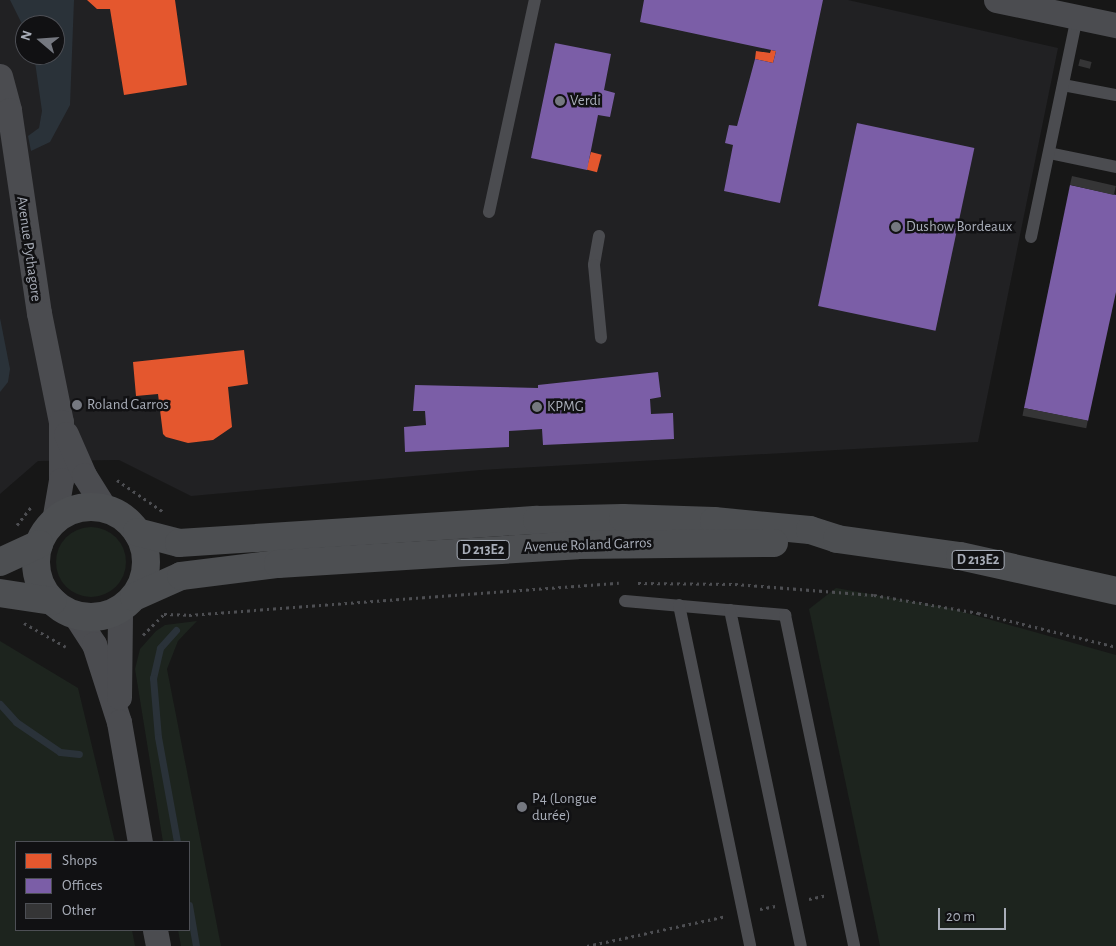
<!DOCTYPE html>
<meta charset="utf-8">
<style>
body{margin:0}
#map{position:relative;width:1116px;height:946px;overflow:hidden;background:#171717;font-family:"Alegreya Sans",sans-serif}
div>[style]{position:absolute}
.built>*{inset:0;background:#212123}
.green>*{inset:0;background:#1d241e}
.round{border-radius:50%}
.water>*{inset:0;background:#2a3239}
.shops>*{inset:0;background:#e4572e;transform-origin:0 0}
.offices>*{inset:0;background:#7b5ea7;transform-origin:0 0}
.stream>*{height:7px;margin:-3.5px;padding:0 3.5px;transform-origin:3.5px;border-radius:3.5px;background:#2a3239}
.building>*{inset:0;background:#353536;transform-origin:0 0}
.path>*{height:3px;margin-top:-1.5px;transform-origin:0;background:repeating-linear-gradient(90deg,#4d4e52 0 2.5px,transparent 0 6.5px)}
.service>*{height:12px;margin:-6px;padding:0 6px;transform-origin:6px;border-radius:6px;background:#4b4c50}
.minor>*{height:25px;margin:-12.5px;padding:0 12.5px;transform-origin:12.5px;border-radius:12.5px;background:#4b4c50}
.primary>*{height:28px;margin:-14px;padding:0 14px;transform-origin:14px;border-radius:14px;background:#4d4f52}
.primary>.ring{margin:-14px;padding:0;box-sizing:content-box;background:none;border:28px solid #4d4f52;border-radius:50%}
.dots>*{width:14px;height:14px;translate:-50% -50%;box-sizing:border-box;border:2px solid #111113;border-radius:50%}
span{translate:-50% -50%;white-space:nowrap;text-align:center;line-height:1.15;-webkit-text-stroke:5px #111113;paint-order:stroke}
.shield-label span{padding:1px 4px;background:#111113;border:1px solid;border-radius:4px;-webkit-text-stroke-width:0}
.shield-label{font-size:14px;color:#a8adb8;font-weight:700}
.poi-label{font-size:15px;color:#a8adb8}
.left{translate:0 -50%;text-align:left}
.street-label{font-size:15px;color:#a8adb8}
.legend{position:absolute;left:15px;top:841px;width:175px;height:90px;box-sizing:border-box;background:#111113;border:1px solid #4d4f55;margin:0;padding:6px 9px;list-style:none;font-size:15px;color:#a8adb8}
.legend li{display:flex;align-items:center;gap:10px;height:25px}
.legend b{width:25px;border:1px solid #4d4f55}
.north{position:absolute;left:15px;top:15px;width:50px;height:50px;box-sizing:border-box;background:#111113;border:1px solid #4d4f55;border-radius:50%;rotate:288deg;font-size:14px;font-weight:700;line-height:20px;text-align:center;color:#a8adb8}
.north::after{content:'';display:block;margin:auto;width:18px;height:22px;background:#757880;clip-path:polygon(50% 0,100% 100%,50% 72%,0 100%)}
.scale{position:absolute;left:938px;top:908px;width:68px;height:22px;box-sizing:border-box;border:2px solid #a8adb8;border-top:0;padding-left:6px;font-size:15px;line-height:18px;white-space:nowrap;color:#a8adb8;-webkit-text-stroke:4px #111113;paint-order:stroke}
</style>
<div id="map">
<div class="built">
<i style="clip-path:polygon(evenodd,0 0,848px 0,1058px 48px,978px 442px,481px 470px,191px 496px,119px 460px,38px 461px,0 494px,0 0,25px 25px,55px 25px,55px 55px,25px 55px,25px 25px)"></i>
</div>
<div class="green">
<i class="round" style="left:56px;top:527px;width:70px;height:70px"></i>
<i style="clip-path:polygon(836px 588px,949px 608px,1116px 655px,1116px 946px,880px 946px,809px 609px)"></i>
<i style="clip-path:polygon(197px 621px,178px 641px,167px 669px,221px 946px,181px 946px,178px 930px,189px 930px,189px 842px,163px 842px,135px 669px,140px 649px,156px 631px,165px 625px)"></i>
<i style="clip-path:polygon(0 641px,78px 688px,115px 842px,16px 842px,16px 930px,132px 930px,135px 946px,0 946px)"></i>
</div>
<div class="water">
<i style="clip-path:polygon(10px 0,74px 0,70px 105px,50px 142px,31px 151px,28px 136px,39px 128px,42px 111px,34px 55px,55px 55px,55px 25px,25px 25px,25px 30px)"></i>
<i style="clip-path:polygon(0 318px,10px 369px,8px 382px,0 392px)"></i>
</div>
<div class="shops">
<i style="clip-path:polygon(87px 0,175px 0,187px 85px,124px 95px,110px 9px,97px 9px)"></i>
<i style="clip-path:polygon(771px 50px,776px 51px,773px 63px,755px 59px,756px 51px,770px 53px)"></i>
<i style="left:591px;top:152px;width:11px;height:18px;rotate:15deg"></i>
<i style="clip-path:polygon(244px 350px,248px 384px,228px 387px,232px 427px,213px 440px,188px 443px,166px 437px,163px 434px,158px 394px,136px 396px,133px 362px)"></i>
</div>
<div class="offices">
<i style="clip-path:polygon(644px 0,823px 0,780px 203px,724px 191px,733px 145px,725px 143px,729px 125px,737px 126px,755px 59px,773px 63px,776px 51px,640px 22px)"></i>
<i style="clip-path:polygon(555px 43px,611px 54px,604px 90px,615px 93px,610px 117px,598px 115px,587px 170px,531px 158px)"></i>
<i style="left:857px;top:123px;width:120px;height:187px;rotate:12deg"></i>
<i style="clip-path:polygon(1070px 185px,1116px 195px,1116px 292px,1088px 421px,1024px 408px)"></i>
<i style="clip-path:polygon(658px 372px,661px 397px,650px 399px,651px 414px,673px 413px,674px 439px,543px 445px,542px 429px,509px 431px,509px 447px,405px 452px,404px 427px,426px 425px,425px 411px,413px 411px,415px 385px,538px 388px,538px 385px)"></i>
</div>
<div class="stream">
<i style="left:176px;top:630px;width:24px;rotate:132deg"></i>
<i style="left:160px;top:648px;width:31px;rotate:103deg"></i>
<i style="left:153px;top:678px;width:59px;rotate:85.2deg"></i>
<i style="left:158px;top:737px;width:107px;rotate:79.7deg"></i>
<i style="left:0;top:704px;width:24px;rotate:48deg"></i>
<i style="left:16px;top:722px;width:53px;rotate:34.3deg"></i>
<i style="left:60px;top:752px;width:19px;rotate:6deg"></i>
<i style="left:189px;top:905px;width:42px;rotate:80.3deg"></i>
</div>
<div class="building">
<i style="left:1080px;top:59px;width:12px;height:7px;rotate:14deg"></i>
<i style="left:1072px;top:176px;width:45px;height:9px;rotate:13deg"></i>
<i style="left:1024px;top:408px;width:65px;height:8px;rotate:11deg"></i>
</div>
<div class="path">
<i style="left:117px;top:480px;width:58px;rotate:34.5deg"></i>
<i style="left:17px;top:525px;width:24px;rotate:-52deg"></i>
<i style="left:638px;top:583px;width:97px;rotate:0.6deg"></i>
<i style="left:735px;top:584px;width:139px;rotate:4.5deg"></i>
<i style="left:874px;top:595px;width:106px;rotate:9.8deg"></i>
<i style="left:978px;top:613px;width:142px;rotate:13.8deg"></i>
<i style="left:164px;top:614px;width:25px;rotate:2deg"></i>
<i style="left:189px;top:615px;width:431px;rotate:-4.3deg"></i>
<i style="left:24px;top:623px;width:48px;rotate:29.7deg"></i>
<i style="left:143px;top:635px;width:31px;rotate:-45deg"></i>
<i style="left:809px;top:899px;width:19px;rotate:-12deg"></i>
<i style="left:760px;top:909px;width:16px;rotate:-11deg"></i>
<i style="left:587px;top:946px;width:143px;rotate:-12.1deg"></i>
</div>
<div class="service">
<i style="left:1063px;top:85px;width:54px;rotate:10.7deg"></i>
<i style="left:1049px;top:153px;width:68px;rotate:11.8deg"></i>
<i style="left:489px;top:212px;width:217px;rotate:-77.8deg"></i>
<i style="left:599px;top:236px;width:29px;rotate:100deg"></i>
<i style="left:594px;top:265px;width:73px;rotate:84.5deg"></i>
<i style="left:1031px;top:237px;width:225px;rotate:-78.2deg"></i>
<i style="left:625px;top:601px;width:161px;rotate:5deg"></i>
<i style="left:785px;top:615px;width:338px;rotate:78.2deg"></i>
<i style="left:679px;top:605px;width:348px;rotate:78.2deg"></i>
<i style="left:730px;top:610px;width:343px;rotate:78.1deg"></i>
</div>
<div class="minor">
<i style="left:996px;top:0;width:123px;rotate:11.8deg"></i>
<i style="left:0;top:76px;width:35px;rotate:75deg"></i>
<i style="left:9px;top:110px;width:205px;rotate:81.6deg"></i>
<i style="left:39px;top:313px;width:111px;rotate:78.6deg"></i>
<i style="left:61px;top:422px;width:58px;rotate:90deg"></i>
<i style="left:61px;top:480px;width:42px;rotate:99.7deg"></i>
<i style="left:66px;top:434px;width:45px;rotate:66.3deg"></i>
<i style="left:84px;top:475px;width:39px;rotate:58deg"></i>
<i style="left:75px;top:615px;width:35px;rotate:57deg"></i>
<i style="left:94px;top:644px;width:82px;rotate:72.2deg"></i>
<i style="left:119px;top:722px;width:122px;rotate:80.1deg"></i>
<i style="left:119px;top:697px;width:88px;rotate:-89.3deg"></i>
<i style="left:155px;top:930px;width:16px;rotate:79deg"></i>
</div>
<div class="primary">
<i class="ring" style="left:36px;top:507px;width:82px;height:82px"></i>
<i style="left:137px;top:532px;width:43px;rotate:14.7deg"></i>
<i style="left:179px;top:543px;width:359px;rotate:-3.7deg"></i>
<i style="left:537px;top:520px;width:86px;rotate:-1.3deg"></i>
<i style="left:623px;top:518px;width:91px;rotate:1.9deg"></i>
<i style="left:714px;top:521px;width:96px;rotate:5.4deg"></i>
<i style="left:810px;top:530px;width:28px;rotate:18deg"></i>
<i style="left:837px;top:539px;width:124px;rotate:7.9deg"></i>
<i style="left:960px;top:556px;width:160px;rotate:12.6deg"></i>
<i style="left:0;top:562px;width:43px;rotate:-24.8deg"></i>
<i style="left:0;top:593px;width:53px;rotate:8.7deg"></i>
<i style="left:134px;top:597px;width:51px;rotate:-24.1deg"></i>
<i style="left:181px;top:576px;width:98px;rotate:-7.1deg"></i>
<i style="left:278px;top:564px;width:300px;rotate:-3.6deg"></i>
<i style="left:577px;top:545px;width:197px;rotate:-0.6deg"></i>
</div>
<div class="dots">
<i style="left:560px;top:101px;background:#757880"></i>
<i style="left:896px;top:227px;background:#757880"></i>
<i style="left:77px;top:405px;background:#757880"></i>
<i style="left:537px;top:407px;background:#757880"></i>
<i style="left:522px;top:807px;background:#757880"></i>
</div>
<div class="shield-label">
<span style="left:483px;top:550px">D 213E2</span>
<span style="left:978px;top:560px">D 213E2</span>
</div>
<div class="poi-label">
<span class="left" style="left:570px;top:101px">Verdi</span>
<span class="left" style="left:906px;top:227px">Dushow Bordeaux</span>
<span class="left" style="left:87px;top:405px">Roland Garros</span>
<span class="left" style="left:547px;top:407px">KPMG</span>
<span class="left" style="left:532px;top:807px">P4 (Longue<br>durée)</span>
</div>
<div class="street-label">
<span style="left:29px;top:249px;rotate:82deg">Avenue Pythagore</span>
<span style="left:588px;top:545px;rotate:-2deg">Avenue Roland Garros</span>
</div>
<ul class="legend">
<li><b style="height:14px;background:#e4572e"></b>Shops</li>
<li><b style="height:14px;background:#7b5ea7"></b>Offices</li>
<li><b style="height:14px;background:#353536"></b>Other</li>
</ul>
<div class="north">N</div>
<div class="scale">20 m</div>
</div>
